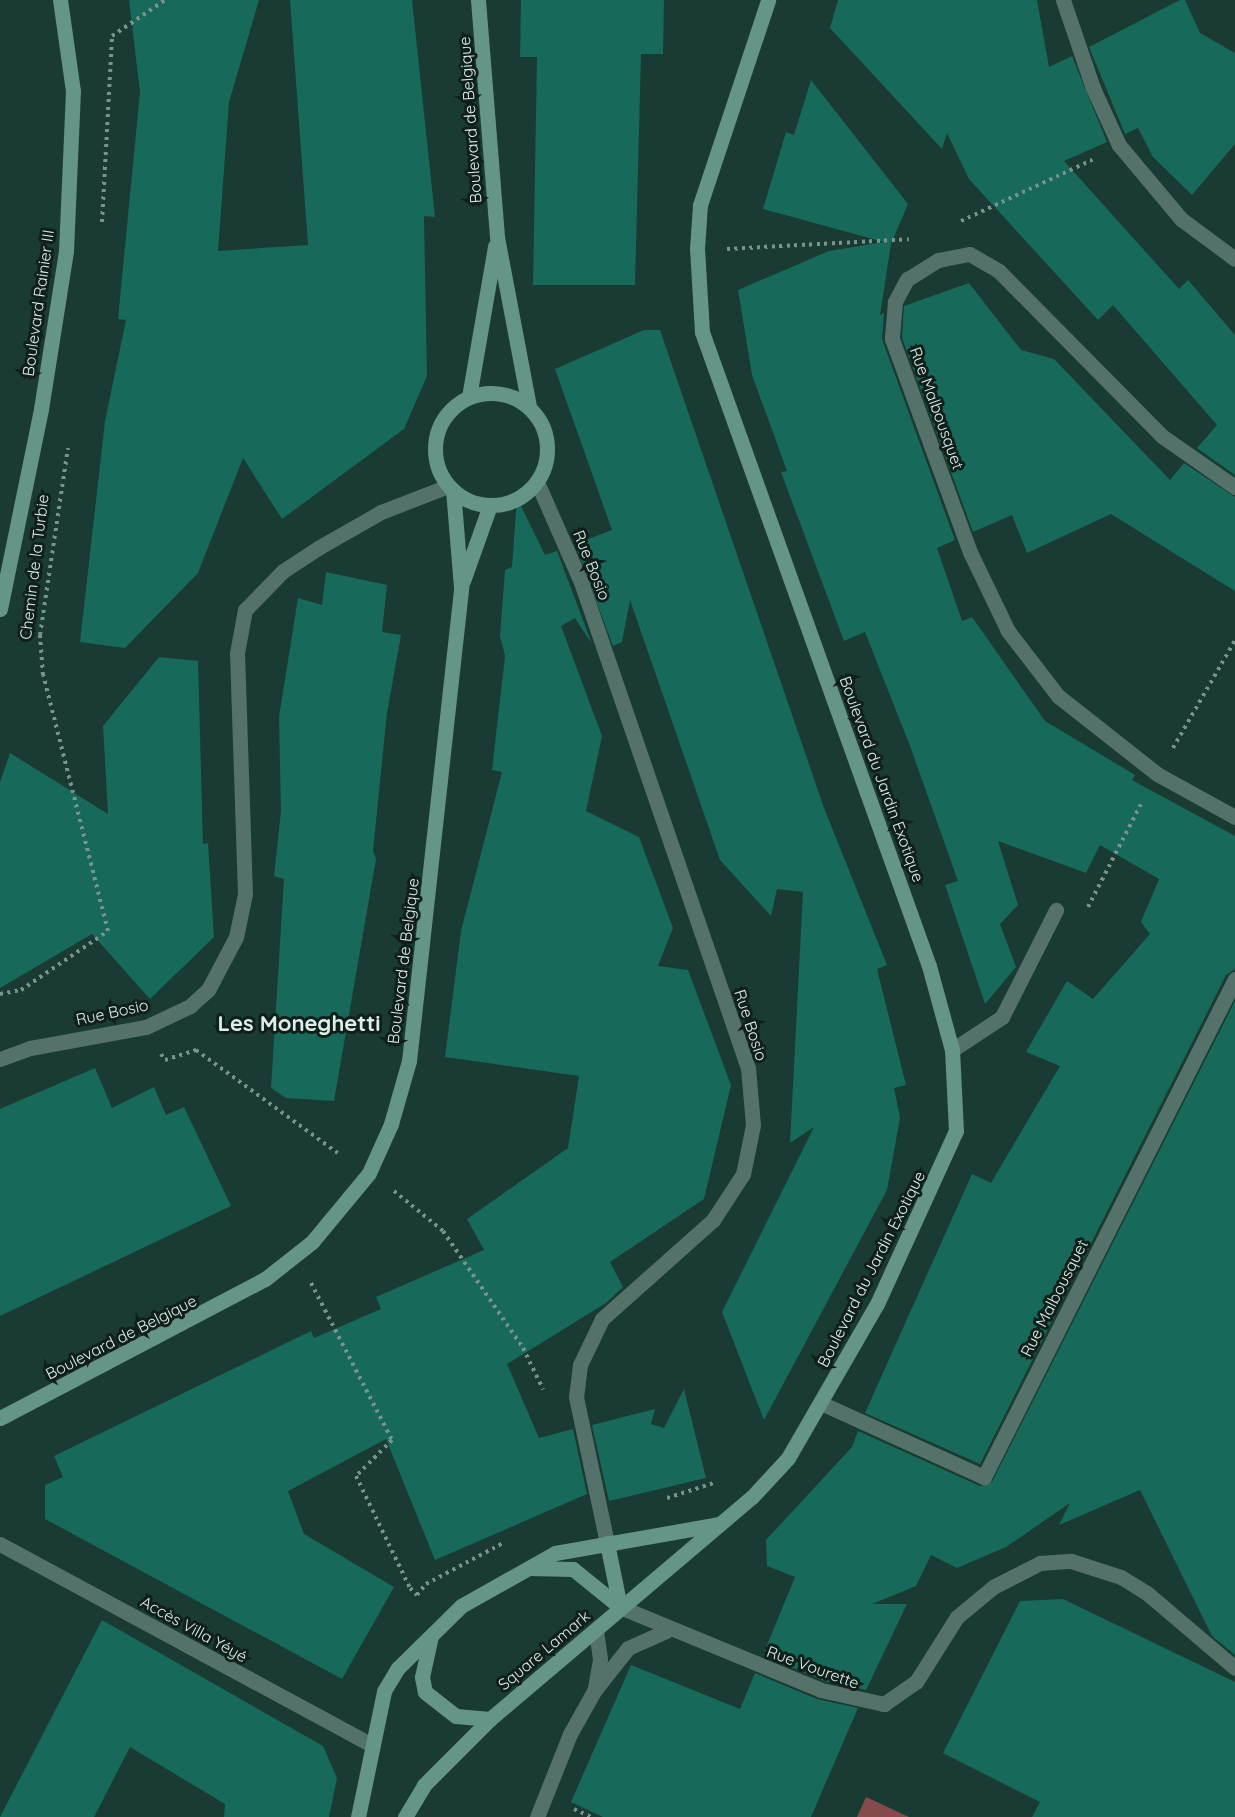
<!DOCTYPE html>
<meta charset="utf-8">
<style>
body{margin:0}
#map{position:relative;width:1235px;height:1817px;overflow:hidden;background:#193b33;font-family:Quicksand,sans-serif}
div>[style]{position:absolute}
.green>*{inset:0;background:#844a4c}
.building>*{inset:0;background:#176959}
.path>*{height:4px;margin-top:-2px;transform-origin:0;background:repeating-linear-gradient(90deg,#79948d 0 3px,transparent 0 7.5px)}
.lane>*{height:15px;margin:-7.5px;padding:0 7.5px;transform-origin:7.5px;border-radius:7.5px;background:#55726a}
.street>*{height:15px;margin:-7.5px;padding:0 7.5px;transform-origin:7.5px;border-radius:7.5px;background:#55726a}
.secondary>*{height:15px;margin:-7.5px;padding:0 7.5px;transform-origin:7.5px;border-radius:7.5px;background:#659488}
.secondary>.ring{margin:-7.5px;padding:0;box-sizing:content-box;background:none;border:15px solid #659488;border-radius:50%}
span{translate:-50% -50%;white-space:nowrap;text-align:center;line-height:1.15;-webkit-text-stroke:6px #101f1b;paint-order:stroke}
.street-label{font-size:16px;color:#dcefe9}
.district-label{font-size:22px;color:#dcefe9;font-weight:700}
</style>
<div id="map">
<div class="green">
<i style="clip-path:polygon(866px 1797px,909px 1817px,857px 1817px)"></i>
</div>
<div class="building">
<i style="clip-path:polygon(129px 0,259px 0,229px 102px,218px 251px,308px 245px,290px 0,412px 0,435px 217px,424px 216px,427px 376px,404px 429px,282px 519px,243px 458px,198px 573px,125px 648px,80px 642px,105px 421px,126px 320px,118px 319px,140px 92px)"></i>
<i style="clip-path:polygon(521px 0,664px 0,663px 54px,641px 54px,635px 285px,533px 285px,537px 57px,520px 57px)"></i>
<i style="clip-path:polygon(838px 0,1037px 0,1049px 67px,1072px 56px,1107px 142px,1064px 161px,1179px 289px,1188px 280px,1235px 335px,1235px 475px,1197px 448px,1217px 425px,1113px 305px,1098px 320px,969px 179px,947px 133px,942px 149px,830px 28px)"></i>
<i style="clip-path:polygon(1180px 0,1185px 0,1200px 33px,1235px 53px,1235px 144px,1192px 195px,1153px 157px,1138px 128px,1125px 134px,1089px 47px)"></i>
<i style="clip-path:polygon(811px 80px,908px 204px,891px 244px,880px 315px,884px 313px,882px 339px,955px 540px,937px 548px,962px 621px,972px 617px,1045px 721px,1135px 775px,1132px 780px,1235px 836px,1235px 969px,1226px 975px,980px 1464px,865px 1413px,972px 1174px,991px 1183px,1060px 1066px,1026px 1052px,1067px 981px,1093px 999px,1150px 934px,1141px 922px,1159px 879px,1100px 845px,1086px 873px,998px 841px,1018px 905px,1000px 924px,1016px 967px,985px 1004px,945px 885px,958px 881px,910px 746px,865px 632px,844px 641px,781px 472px,787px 471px,752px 375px,738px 290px,829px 251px,884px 242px,763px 209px,786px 132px,794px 135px)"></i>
<i style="clip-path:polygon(969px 283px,1021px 350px,1054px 359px,1170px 480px,1184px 463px,1235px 497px,1235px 591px,1111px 514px,1027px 553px,1012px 515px,973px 532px,902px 338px,904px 306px)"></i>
<i style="clip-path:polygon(644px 330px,660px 330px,824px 808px,887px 965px,877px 969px,906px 1085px,894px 1088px,900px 1118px,887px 1190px,764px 1420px,722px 1312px,814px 1127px,790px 1143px,803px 892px,777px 889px,771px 916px,720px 860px,630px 600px,622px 642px,613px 646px,575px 544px,612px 530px,555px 369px)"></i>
<i style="clip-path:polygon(517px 498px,545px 555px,557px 551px,592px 644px,575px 618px,561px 626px,602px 736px,586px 811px,639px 837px,673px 928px,658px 966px,688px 970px,731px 1085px,704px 1199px,610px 1262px,623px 1287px,606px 1303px,507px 1364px,539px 1438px,573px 1429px,587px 1494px,435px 1560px,386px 1439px,288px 1491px,304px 1534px,394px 1587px,342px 1679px,45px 1519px,45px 1485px,63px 1477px,54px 1456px,311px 1331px,314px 1338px,381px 1309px,376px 1297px,484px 1250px,467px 1219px,568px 1148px,579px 1076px,445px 1057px,461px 931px,502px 772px,492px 770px,505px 656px,500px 636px,505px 570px,512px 567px)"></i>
<i style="clip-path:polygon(326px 572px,387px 585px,382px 632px,401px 635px,387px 713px,373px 851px,376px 859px,334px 1101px,286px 1098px,271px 1088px,284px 879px,274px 876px,281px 811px,279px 717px,298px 598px,322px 605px)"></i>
<i style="clip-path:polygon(159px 657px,198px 661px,203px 844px,208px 843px,214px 937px,150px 999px,92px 934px,0 988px,0 782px,10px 753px,108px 814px,103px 726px)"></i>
<i style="clip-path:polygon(1235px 1001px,1235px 1655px,1212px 1636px,1140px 1490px,1059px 1525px,1070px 1503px,1006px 1547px,957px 1568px,931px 1555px,916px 1586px,872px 1604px,907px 1604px,866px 1690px,824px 1681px,763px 1655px,795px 1577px,767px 1566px,766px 1540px,852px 1447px,858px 1431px,980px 1486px,992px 1482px)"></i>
<i style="clip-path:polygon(95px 1068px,112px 1108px,154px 1087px,166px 1115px,184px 1107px,231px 1206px,0 1316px,0 1109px)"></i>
<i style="clip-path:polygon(684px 1389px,706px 1478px,609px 1501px,592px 1425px,655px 1409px,651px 1424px,664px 1428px)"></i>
<i style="clip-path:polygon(1063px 1599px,1235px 1682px,1235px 1817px,1032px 1817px,1040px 1802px,943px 1753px,1020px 1601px)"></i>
<i style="clip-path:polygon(102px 1620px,323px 1746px,337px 1778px,329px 1817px,224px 1817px,225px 1804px,130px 1747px,94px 1817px,0 1817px)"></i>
<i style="clip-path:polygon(631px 1665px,740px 1709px,755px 1673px,817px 1699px,858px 1708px,811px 1817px,603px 1817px,571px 1802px)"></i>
</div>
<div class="path">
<i style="left:961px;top:221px;width:145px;rotate:-25deg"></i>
<i style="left:102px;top:222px;width:186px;rotate:-86.9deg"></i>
<i style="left:112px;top:36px;width:64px;rotate:-34.2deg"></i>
<i style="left:727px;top:249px;width:182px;rotate:-3.1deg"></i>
<i style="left:1173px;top:748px;width:125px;rotate:-60.1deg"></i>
<i style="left:1088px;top:907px;width:118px;rotate:-62.8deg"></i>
<i style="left:0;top:994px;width:21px;rotate:-11deg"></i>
<i style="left:21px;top:990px;width:105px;rotate:-34.1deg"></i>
<i style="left:108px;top:931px;width:264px;rotate:-104.2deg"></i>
<i style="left:43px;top:675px;width:40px;rotate:-94.3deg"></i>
<i style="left:40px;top:635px;width:189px;rotate:-81.5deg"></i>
<i style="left:161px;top:1054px;width:7px;rotate:56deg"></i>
<i style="left:165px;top:1060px;width:33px;rotate:-18deg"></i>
<i style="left:196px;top:1050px;width:175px;rotate:36deg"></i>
<i style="left:394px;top:1191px;width:63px;rotate:39.2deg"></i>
<i style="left:443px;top:1231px;width:142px;rotate:55.6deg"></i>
<i style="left:523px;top:1348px;width:46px;rotate:64deg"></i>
<i style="left:311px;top:1283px;width:177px;rotate:62.7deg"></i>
<i style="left:392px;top:1440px;width:51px;rotate:135deg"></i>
<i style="left:356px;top:1476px;width:124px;rotate:64.3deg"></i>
<i style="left:410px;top:1588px;width:10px;rotate:45deg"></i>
<i style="left:417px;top:1595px;width:14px;rotate:-51deg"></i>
<i style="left:426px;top:1584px;width:89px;rotate:-28deg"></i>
<i style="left:667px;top:1498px;width:52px;rotate:-17.7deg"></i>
<i style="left:574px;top:1809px;width:19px;rotate:25deg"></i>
</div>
<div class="lane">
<i style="left:952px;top:1050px;width:60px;rotate:-33.4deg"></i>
<i style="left:1002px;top:1017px;width:120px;rotate:-63.2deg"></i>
</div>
<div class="street">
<i style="left:1063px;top:0;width:93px;rotate:71.2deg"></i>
<i style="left:1093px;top:88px;width:63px;rotate:65.5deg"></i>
<i style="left:1119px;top:145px;width:97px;rotate:50deg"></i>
<i style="left:1181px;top:219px;width:67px;rotate:36.5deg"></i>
<i style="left:537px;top:482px;width:109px;rotate:66.3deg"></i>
<i style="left:581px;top:582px;width:514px;rotate:71.04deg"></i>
<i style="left:748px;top:1068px;width:57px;rotate:85deg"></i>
<i style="left:753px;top:1125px;width:50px;rotate:101.5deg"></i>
<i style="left:743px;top:1174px;width:55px;rotate:123.1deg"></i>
<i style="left:713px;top:1220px;width:149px;rotate:138.3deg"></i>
<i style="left:602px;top:1319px;width:51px;rotate:115.6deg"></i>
<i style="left:580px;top:1365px;width:32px;rotate:97deg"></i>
<i style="left:576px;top:1397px;width:149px;rotate:78deg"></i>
<i style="left:1235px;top:487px;width:89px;rotate:-145.1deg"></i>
<i style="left:1162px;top:436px;width:232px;rotate:-134.7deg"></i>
<i style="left:999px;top:271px;width:34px;rotate:-150deg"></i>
<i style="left:969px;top:254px;width:32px;rotate:169deg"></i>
<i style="left:938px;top:260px;width:36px;rotate:148deg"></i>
<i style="left:907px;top:279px;width:26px;rotate:118deg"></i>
<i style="left:895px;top:302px;width:37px;rotate:95deg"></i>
<i style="left:892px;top:339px;width:227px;rotate:69.9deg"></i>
<i style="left:970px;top:552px;width:88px;rotate:64.3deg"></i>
<i style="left:1008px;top:631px;width:82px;rotate:52.4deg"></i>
<i style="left:1058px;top:696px;width:126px;rotate:38.2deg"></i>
<i style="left:1157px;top:774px;width:89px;rotate:28.9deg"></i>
<i style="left:0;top:1059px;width:32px;rotate:-20deg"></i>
<i style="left:30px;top:1048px;width:118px;rotate:-10.3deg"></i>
<i style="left:146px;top:1027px;width:49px;rotate:-25.5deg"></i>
<i style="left:190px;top:1006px;width:24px;rotate:-42deg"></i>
<i style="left:208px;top:990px;width:60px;rotate:-62.2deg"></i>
<i style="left:236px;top:937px;width:44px;rotate:-78.2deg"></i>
<i style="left:245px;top:894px;width:241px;rotate:-91.9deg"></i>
<i style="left:237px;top:653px;width:44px;rotate:-79.5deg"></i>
<i style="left:245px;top:610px;width:54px;rotate:-45.7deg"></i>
<i style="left:283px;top:571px;width:42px;rotate:-33.3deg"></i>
<i style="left:318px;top:548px;width:73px;rotate:-29.7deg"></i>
<i style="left:381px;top:512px;width:72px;rotate:-21.2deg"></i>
<i style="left:823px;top:1404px;width:177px;rotate:24.4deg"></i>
<i style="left:984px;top:1477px;width:558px;rotate:-63.25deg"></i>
<i style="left:0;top:1544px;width:422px;rotate:28.4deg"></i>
<i style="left:620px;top:1607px;width:217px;rotate:22.4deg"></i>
<i style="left:821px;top:1690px;width:65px;rotate:12.5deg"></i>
<i style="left:884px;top:1704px;width:39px;rotate:-35deg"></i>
<i style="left:916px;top:1682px;width:77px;rotate:-57.8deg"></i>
<i style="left:957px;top:1617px;width:47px;rotate:-39.8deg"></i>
<i style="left:993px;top:1587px;width:53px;rotate:-27.1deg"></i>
<i style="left:1040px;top:1563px;width:31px;rotate:-4deg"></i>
<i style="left:1071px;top:1561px;width:52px;rotate:17.7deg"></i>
<i style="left:1121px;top:1577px;width:32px;rotate:32deg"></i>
<i style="left:1148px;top:1594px;width:114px;rotate:40.4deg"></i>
<i style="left:595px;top:1688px;width:29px;rotate:-80deg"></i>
<i style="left:600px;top:1659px;width:29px;rotate:-98deg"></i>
<i style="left:537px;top:1817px;width:89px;rotate:-68.3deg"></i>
<i style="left:570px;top:1734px;width:49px;rotate:-60.8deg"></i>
<i style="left:594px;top:1691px;width:55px;rotate:-51.7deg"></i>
<i style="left:628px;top:1648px;width:42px;rotate:-24.1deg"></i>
</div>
<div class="secondary">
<i style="left:478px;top:0;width:238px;rotate:85.4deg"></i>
<i style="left:497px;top:237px;width:173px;rotate:79.3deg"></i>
<i class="ring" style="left:435px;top:393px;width:97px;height:97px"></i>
<i style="left:469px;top:397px;width:153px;rotate:-80.2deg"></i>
<i style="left:463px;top:581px;width:81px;rotate:-70.4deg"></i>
<i style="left:0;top:609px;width:204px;rotate:-78.4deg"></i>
<i style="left:41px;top:409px;width:160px;rotate:-81deg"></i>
<i style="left:66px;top:251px;width:160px;rotate:-87.5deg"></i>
<i style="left:73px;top:91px;width:92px;rotate:-98.1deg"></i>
<i style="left:0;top:1418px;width:299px;rotate:-27.7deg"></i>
<i style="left:265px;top:1279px;width:60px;rotate:-38.2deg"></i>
<i style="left:312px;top:1242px;width:89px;rotate:-50.4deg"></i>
<i style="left:369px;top:1173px;width:54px;rotate:-65.8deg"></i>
<i style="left:391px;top:1124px;width:66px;rotate:-74.1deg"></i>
<i style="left:409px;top:1061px;width:477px;rotate:-83.7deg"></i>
<i style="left:461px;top:587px;width:97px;rotate:-94.7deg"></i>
<i style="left:607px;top:1543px;width:65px;rotate:78.5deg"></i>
<i style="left:529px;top:1568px;width:44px;rotate:1.3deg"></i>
<i style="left:573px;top:1569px;width:60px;rotate:39deg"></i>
<i style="left:431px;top:1636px;width:42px;rotate:102.4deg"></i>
<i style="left:422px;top:1677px;width:15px;rotate:79deg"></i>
<i style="left:425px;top:1692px;width:39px;rotate:38deg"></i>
<i style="left:456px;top:1716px;width:34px;rotate:5deg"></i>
<i style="left:358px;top:1817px;width:129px;rotate:-78.3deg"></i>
<i style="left:384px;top:1691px;width:27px;rotate:-59deg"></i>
<i style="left:398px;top:1668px;width:88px;rotate:-44.5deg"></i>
<i style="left:461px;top:1606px;width:108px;rotate:-29.4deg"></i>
<i style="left:555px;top:1553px;width:167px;rotate:-10deg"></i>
<i style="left:405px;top:1817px;width:37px;rotate:-59deg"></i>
<i style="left:424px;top:1785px;width:93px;rotate:-45deg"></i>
<i style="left:490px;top:1719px;width:343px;rotate:-40.3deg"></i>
<i style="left:752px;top:1497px;width:53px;rotate:-47.3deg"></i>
<i style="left:788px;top:1458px;width:178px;rotate:-60deg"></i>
<i style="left:877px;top:1304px;width:190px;rotate:-65.5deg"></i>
<i style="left:956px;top:1131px;width:81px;rotate:-92.8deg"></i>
<i style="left:952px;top:1050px;width:87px;rotate:-105.3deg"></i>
<i style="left:929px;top:966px;width:673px;rotate:-109.7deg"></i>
<i style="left:702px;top:332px;width:83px;rotate:-93.4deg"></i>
<i style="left:697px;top:249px;width:44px;rotate:-86.1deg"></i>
<i style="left:700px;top:205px;width:216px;rotate:-71.6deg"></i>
</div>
<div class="street-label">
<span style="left:470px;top:120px;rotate:-94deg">Boulevard de Belgique</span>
<span style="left:38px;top:303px;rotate:-82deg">Boulevard Rainier III</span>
<span style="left:937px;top:408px;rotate:70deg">Rue Malbousquet</span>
<span style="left:592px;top:565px;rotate:68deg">Rue Bosio</span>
<span style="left:34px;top:567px;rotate:-83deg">Chemin de la Turbie</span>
<span style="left:882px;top:779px;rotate:70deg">Boulevard du Jardin Exotique</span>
<span style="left:403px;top:961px;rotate:-83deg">Boulevard de Belgique</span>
<span style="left:112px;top:1012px;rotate:-12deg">Rue Bosio</span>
<span style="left:751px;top:1025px;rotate:72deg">Rue Bosio</span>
<span style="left:871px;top:1269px;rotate:-63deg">Boulevard du Jardin Exotique</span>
<span style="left:1054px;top:1298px;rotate:-63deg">Rue Malbousquet</span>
<span style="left:121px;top:1337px;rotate:-27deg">Boulevard de Belgique</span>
<span style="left:194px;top:1629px;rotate:29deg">Accès Villa Yéyé</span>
<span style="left:544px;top:1650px;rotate:-40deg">Square Lamark</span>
<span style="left:813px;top:1667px;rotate:20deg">Rue Vourette</span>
</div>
<div class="district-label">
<span style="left:299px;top:1024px">Les Moneghetti</span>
</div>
</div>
